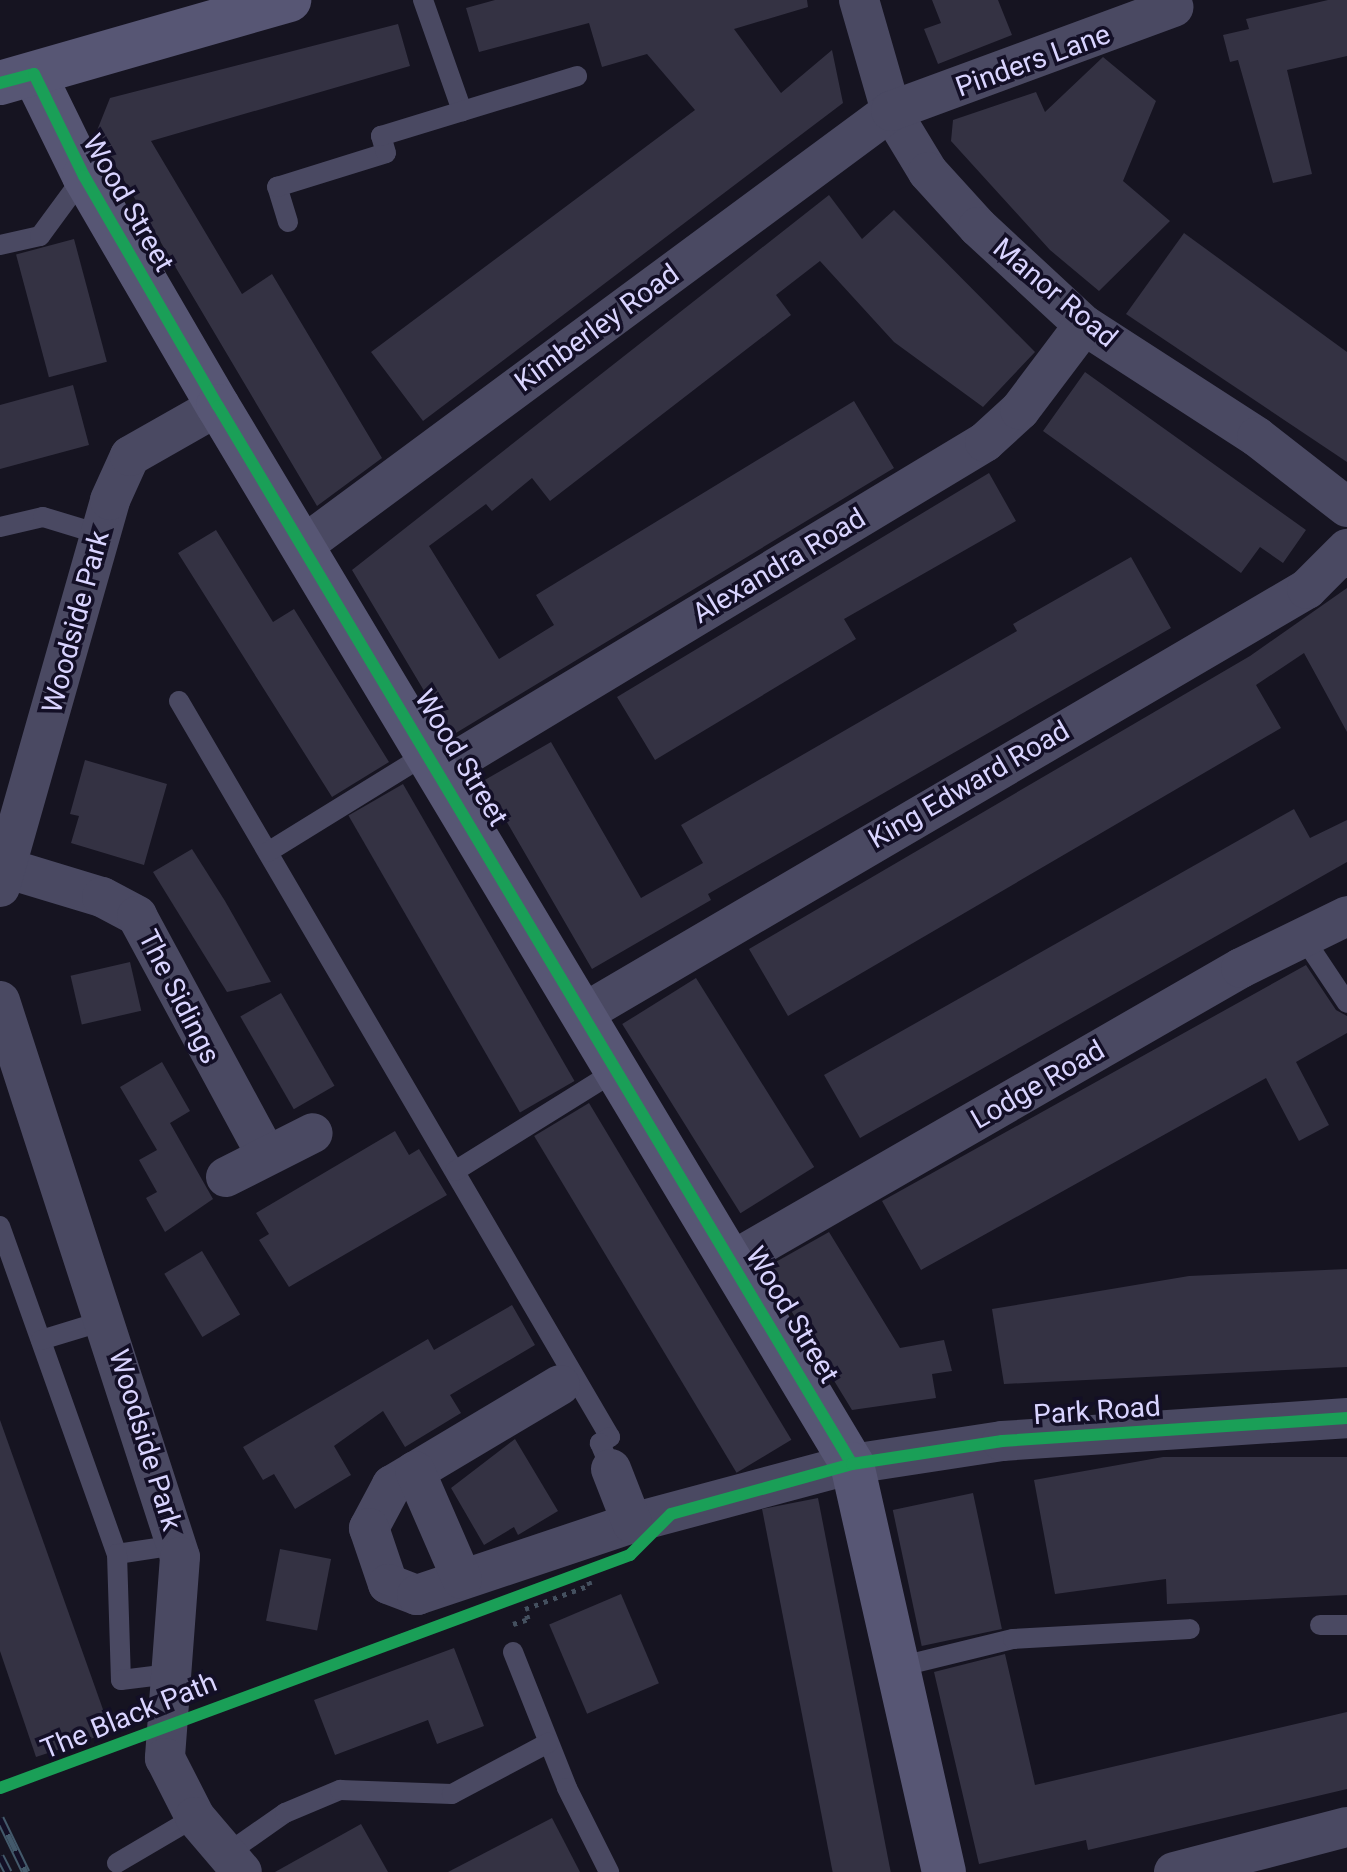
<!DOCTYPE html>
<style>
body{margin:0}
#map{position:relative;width:1347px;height:1872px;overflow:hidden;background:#161421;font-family:Roboto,sans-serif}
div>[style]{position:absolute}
.building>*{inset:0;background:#343243;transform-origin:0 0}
.path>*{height:5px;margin-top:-2.5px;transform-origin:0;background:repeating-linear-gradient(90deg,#44505f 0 4px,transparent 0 10px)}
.lane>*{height:20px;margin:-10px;padding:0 10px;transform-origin:10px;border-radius:10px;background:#4a4962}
.street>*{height:40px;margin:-20px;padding:0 20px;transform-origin:20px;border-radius:20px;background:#4a4962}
.secondary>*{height:44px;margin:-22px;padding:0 22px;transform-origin:22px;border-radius:22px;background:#575674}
.rail>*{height:9px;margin-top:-4.5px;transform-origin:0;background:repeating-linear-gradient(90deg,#130f26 0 18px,#43596b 0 36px);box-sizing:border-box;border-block:2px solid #43596b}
.path-bridge>*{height:5px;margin-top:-2.5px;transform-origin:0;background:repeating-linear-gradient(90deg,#44505f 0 4px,transparent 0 10px)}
.cycleway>*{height:12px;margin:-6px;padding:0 6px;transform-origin:6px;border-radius:6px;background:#1a9f57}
span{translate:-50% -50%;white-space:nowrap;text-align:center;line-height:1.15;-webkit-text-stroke:7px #130f26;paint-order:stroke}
.street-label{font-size:28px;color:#d9d4ff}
</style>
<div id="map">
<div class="building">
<i style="clip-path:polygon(495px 0,807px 0,808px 7px,734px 29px,781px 93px,832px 50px,843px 103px,423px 421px,371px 352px,695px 110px,647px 54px,602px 67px,589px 23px,479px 52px,466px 8px)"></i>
<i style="clip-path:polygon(932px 0,998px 0,1012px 35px,938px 64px,924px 29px,941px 23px)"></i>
<i style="clip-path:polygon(1328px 0,1347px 0,1347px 56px,1287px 70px,1312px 174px,1273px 183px,1238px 60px,1230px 62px,1223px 35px,1249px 29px,1246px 19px)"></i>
<i style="clip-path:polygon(398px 24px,410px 66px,151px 141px,242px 294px,272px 274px,382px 458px,317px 506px,96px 133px,110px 98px)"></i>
<i style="clip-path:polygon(1103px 57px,1156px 101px,1123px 181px,1170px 221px,1099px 291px,1050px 250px,951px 141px,953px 120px,1036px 92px,1045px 112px)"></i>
<i style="clip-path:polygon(829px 195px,862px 239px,894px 210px,1035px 352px,983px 407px,894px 342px,820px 261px,776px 295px,791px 315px,550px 501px,532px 478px,492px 511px,486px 504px,429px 546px,499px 659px,554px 625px,536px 595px,854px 401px,894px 468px,451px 736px,352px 570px)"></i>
<i style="clip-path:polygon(1184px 233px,1347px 352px,1347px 462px,1126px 314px)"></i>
<i style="left:74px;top:239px;width:127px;height:60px;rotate:75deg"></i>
<i style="clip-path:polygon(1085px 372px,1306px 530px,1283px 563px,1260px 547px,1241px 573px,1043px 431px)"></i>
<i style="clip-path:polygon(73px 385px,89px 445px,0 469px,0 405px)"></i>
<i style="clip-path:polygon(989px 473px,1016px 521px,844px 619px,856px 639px,655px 760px,617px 697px)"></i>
<i style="clip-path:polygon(216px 530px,273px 622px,294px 609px,389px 762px,332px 797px,178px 553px)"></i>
<i style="clip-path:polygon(1131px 557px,1171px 628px,708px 894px,711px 900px,592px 969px,483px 781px,551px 742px,641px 898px,703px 863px,681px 825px,1017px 631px,1013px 624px)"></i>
<i style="clip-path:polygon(1347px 588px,1347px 732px,1304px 653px,1256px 685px,1281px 728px,788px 1016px,749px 949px,1250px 656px)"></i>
<i style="clip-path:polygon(85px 760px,167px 784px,144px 865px,71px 843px,79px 816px,70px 814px)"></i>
<i style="left:403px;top:784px;width:343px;height:63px;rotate:60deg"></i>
<i style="clip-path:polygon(1294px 809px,1310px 838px,1347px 820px,1347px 862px,860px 1138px,824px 1075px)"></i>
<i style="clip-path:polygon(192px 849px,225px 901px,271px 982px,227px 992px,153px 872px)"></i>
<i style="left:130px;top:962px;width:50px;height:61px;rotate:77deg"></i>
<i style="clip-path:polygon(1306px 965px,1336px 1010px,1347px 1016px,1347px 1033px,1296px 1062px,1329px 1125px,1299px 1141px,1266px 1078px,921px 1270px,882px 1201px)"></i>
<i style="left:696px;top:978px;width:223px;height:87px;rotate:58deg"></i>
<i style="left:281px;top:993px;width:107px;height:47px;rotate:60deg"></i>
<i style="clip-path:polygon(162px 1062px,190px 1111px,170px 1123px,213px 1199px,165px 1232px,146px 1198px,157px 1192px,139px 1160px,157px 1150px,120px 1087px)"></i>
<i style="left:589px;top:1103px;width:393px;height:64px;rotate:59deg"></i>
<i style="clip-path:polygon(395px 1131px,409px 1155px,419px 1149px,447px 1195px,289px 1287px,259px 1240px,269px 1234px,256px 1213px)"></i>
<i style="clip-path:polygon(829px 1232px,900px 1348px,944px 1340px,952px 1371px,932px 1374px,936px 1398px,852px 1410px,765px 1268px)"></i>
<i style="left:202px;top:1251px;width:74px;height:44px;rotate:59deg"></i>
<i style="clip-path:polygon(1347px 1269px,1347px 1367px,1004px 1384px,992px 1309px,1189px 1276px)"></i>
<i style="clip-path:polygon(512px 1305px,535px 1345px,450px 1395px,461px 1413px,405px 1447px,383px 1411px,334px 1446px,351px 1475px,295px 1509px,274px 1474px,263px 1480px,243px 1447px,428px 1339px,434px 1350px)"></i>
<i style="clip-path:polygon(0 1420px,111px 1732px,36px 1757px,0 1651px)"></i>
<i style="clip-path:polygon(515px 1439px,558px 1511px,518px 1535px,514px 1527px,484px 1545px,451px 1488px)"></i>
<i style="clip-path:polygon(1163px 1457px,1347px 1457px,1347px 1595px,1167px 1604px,1166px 1579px,1055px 1594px,1034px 1480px)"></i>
<i style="left:973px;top:1493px;width:139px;height:82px;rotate:78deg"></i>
<i style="left:818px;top:1498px;width:381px;height:57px;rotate:79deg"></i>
<i style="left:280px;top:1549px;width:52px;height:73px;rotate:11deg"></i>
<i style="left:621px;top:1594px;width:97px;height:78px;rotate:67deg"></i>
<i style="clip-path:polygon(454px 1648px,484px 1726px,437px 1744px,428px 1720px,335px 1755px,314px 1700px)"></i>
<i style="clip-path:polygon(1005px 1654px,1035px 1785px,1347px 1712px,1347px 1789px,1088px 1850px,1086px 1840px,979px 1864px,934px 1672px)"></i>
<i style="clip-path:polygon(552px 1818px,580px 1872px,448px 1872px)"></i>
<i style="clip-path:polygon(361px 1824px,388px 1872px,275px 1872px)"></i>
</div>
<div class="path">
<i style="left:513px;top:1624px;width:16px;rotate:-18deg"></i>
<i style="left:528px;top:1619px;width:10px;rotate:-107deg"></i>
<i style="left:525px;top:1609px;width:69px;rotate:-20.3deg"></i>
<i style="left:590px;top:1585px;width:10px;rotate:-107deg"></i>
<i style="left:203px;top:1712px;width:226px;rotate:-21deg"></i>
</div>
<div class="lane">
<i style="left:423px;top:0;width:118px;rotate:70.6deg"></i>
<i style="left:288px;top:222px;width:37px;rotate:-107deg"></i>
<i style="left:277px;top:187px;width:114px;rotate:-17.3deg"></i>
<i style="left:386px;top:153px;width:18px;rotate:-106deg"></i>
<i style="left:381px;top:136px;width:205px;rotate:-17deg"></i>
<i style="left:0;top:245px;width:41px;rotate:-12.7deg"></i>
<i style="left:40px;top:236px;width:74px;rotate:-53.7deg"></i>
<i style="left:0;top:527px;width:44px;rotate:-13.1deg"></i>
<i style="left:43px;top:517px;width:59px;rotate:16.9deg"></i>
<i style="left:179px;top:701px;width:853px;rotate:59.65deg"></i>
<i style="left:610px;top:1437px;width:12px;rotate:149deg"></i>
<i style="left:600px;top:1443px;width:28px;rotate:67deg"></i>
<i style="left:268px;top:852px;width:190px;rotate:-31.7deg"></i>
<i style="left:1303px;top:937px;width:79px;rotate:56.3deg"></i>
<i style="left:455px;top:1171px;width:191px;rotate:-31.9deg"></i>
<i style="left:0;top:1226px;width:348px;rotate:70.4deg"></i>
<i style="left:117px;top:1554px;width:61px;rotate:-8.5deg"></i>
<i style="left:41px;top:1340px;width:69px;rotate:-16.9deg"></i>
<i style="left:117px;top:1554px;width:126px;rotate:88.2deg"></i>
<i style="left:121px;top:1680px;width:49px;rotate:-7deg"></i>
<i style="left:1320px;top:1625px;width:27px"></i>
<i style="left:513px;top:1652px;width:146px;rotate:68.3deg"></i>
<i style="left:567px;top:1788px;width:94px;rotate:63.4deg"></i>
<i style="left:898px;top:1667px;width:118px;rotate:-13.7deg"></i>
<i style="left:1013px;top:1639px;width:177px;rotate:-3.2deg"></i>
<i style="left:225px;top:1855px;width:73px;rotate:-35deg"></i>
<i style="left:285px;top:1813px;width:60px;rotate:-22.7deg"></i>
<i style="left:340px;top:1790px;width:112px;rotate:2deg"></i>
<i style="left:452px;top:1794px;width:109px;rotate:-28deg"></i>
<i style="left:117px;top:1863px;width:91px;rotate:-30.5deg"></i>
</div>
<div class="street">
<i style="left:859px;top:0;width:116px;rotate:73.9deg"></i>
<i style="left:891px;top:111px;width:71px;rotate:58.8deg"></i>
<i style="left:928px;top:172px;width:74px;rotate:47.7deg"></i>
<i style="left:978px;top:227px;width:144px;rotate:42.8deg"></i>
<i style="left:1084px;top:325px;width:206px;rotate:32.9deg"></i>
<i style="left:1257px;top:437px;width:114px;rotate:37.9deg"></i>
<i style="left:304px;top:545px;width:730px;rotate:-36.48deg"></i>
<i style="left:891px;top:111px;width:301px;rotate:-20.2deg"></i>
<i style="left:441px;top:770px;width:635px;rotate:-31.09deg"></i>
<i style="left:985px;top:442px;width:47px;rotate:-42.4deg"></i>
<i style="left:1020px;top:410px;width:106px;rotate:-53deg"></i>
<i style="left:9px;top:869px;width:97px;rotate:16.8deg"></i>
<i style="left:102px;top:897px;width:40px;rotate:28deg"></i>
<i style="left:137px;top:916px;width:272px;rotate:61.6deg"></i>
<i style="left:0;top:887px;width:402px;rotate:-74.1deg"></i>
<i style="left:110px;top:500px;width:48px;rotate:-65.6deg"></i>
<i style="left:130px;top:456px;width:101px;rotate:-29.6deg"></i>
<i style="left:0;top:1001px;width:584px;rotate:72.06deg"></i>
<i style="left:180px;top:1557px;width:202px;rotate:94.3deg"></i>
<i style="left:165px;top:1758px;width:66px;rotate:63deg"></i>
<i style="left:195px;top:1817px;width:72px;rotate:49.5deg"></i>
<i style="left:584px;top:1013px;width:838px;rotate:-30.39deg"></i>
<i style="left:1307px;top:589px;width:57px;rotate:-45deg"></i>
<i style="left:226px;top:1177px;width:97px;rotate:-26.8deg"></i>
<i style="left:732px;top:1261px;width:587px;rotate:-29.93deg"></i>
<i style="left:1241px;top:968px;width:118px;rotate:-26.1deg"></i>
<i style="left:560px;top:1385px;width:196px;rotate:149.2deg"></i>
<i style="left:392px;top:1485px;width:49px;rotate:118.1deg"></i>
<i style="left:369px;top:1528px;width:59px;rotate:71.3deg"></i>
<i style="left:388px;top:1584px;width:31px;rotate:21deg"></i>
<i style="left:417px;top:1595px;width:227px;rotate:-18.5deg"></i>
<i style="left:632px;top:1523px;width:228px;rotate:-15deg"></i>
<i style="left:852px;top:1464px;width:152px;rotate:-8.7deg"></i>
<i style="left:1002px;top:1441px;width:346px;rotate:-3.8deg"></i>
<i style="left:611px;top:1469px;width:58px;rotate:68.7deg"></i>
<i style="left:415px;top:1471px;width:118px;rotate:66.5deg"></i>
<i style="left:1174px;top:1872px;width:179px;rotate:-14.6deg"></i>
</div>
<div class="secondary">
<i style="left:34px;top:74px;width:114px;rotate:63.9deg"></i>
<i style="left:84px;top:176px;width:266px;rotate:59.8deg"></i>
<i style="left:218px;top:406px;width:1233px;rotate:59.07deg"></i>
<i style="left:852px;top:1464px;width:418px;rotate:77.3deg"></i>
<i style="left:0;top:83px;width:301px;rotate:-16deg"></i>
</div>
<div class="rail">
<i style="left:0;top:1818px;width:60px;rotate:64.3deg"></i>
<i style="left:0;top:1856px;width:18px;rotate:63deg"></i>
</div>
<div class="path-bridge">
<i style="left:0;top:1788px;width:188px;rotate:-20.3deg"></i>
</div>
<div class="cycleway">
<i style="left:0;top:83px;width:35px;rotate:-15deg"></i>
<i style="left:34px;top:74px;width:114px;rotate:63.9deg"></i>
<i style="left:84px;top:176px;width:266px;rotate:59.8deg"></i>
<i style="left:218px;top:406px;width:1233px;rotate:59.07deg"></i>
<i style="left:0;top:1788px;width:672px;rotate:-20.3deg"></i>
<i style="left:630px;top:1555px;width:58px;rotate:-45deg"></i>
<i style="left:671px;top:1514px;width:188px;rotate:-15.4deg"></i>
<i style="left:852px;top:1464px;width:152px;rotate:-8.7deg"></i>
<i style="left:1002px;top:1441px;width:346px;rotate:-3.8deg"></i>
</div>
<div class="street-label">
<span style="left:1033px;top:61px;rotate:-20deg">Pinders Lane</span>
<span style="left:128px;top:203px;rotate:60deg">Wood Street</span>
<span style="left:1055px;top:293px;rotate:40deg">Manor Road</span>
<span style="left:597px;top:328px;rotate:-36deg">Kimberley Road</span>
<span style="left:779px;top:566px;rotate:-31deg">Alexandra Road</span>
<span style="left:76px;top:622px;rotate:-75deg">Woodside Park</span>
<span style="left:461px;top:758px;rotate:59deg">Wood Street</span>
<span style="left:969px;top:785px;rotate:-30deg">King Edward Road</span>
<span style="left:179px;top:997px;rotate:63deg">The Sidings</span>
<span style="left:1038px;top:1085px;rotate:-30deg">Lodge Road</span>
<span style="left:792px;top:1315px;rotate:59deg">Wood Street</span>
<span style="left:1097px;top:1411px;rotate:-4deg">Park Road</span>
<span style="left:145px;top:1440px;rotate:73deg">Woodside Park</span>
<span style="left:129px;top:1716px;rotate:-22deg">The Black Path</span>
</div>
</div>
